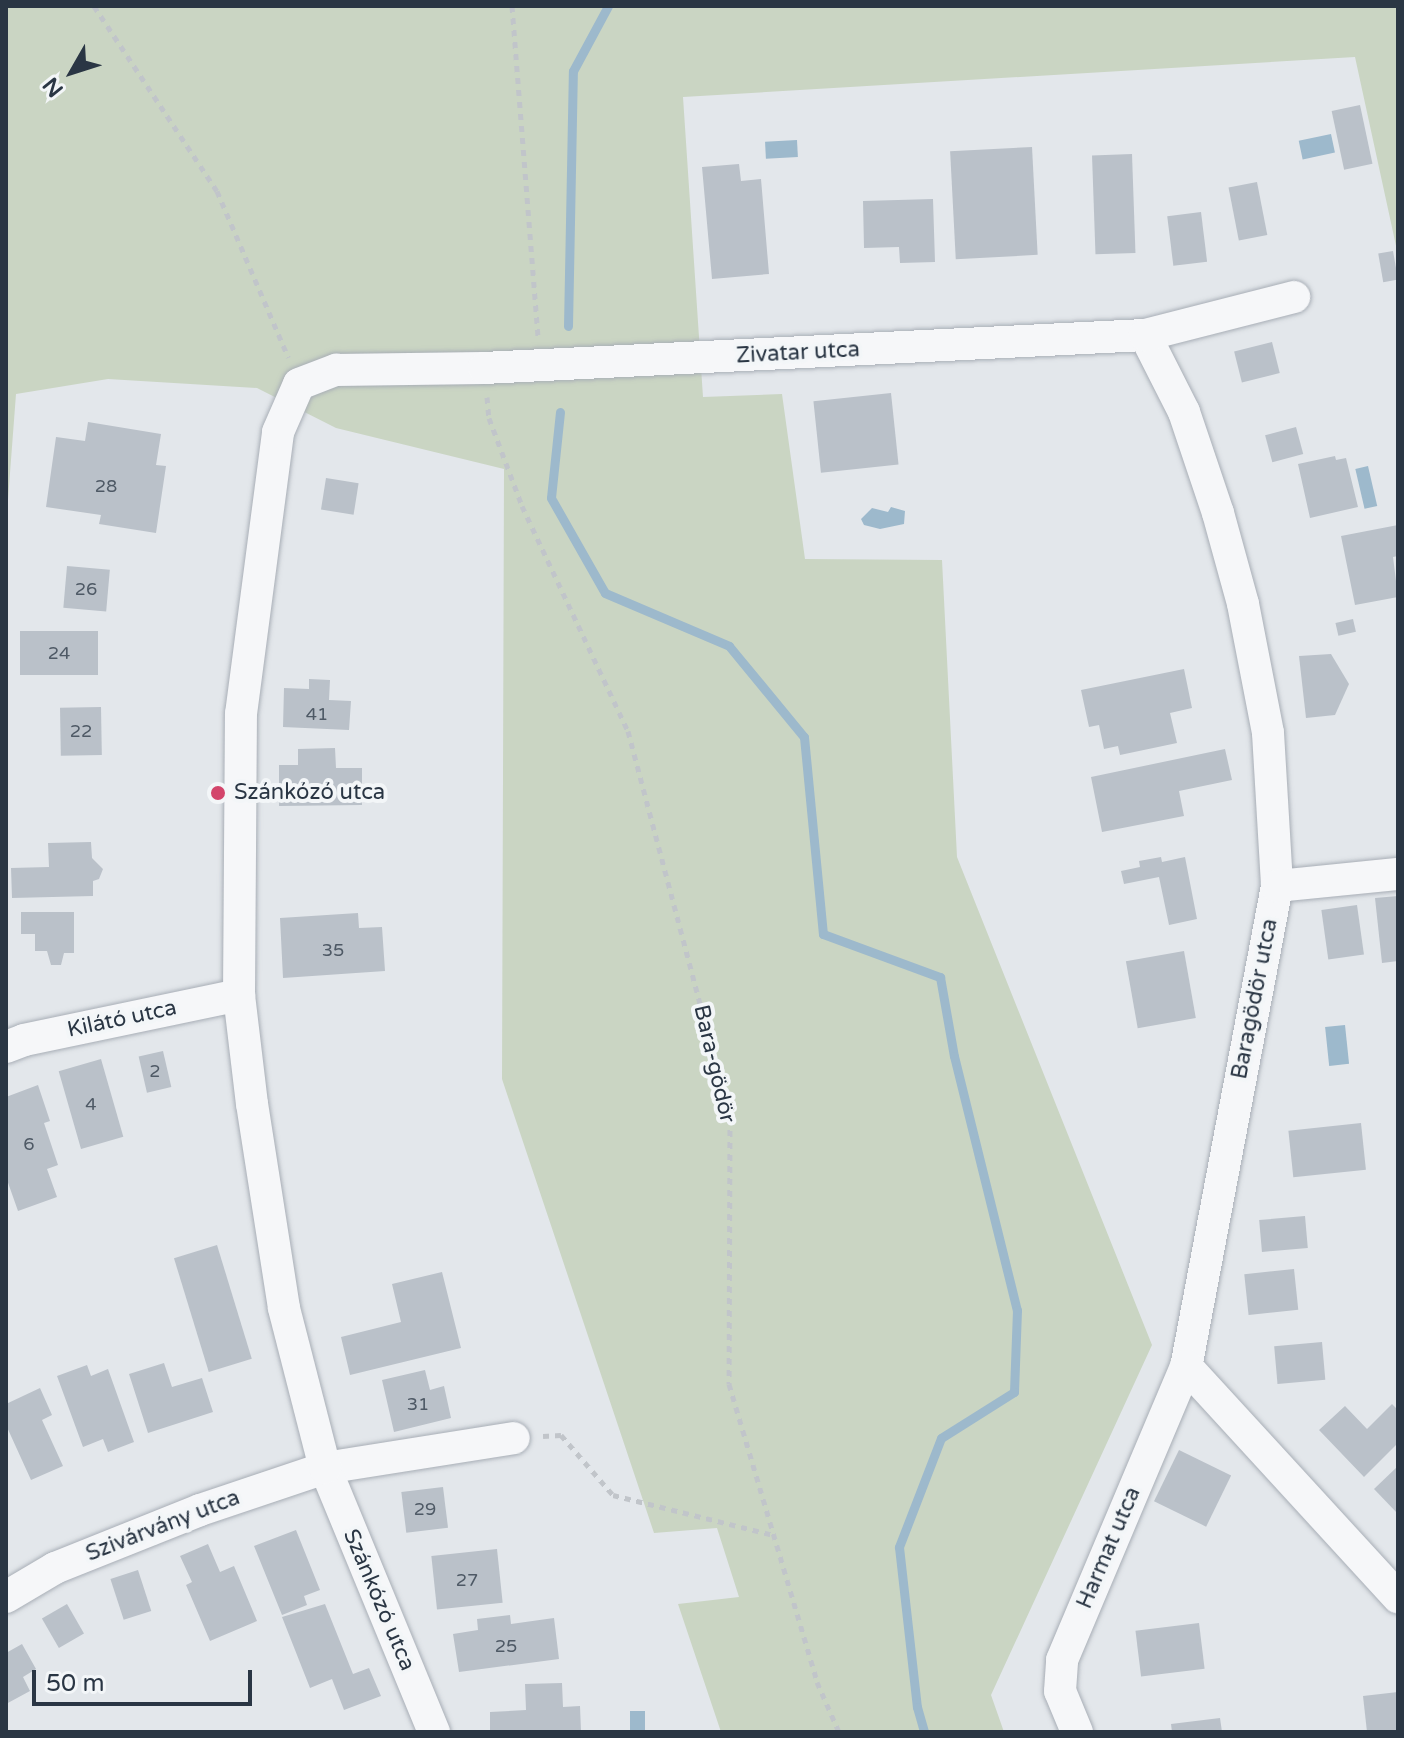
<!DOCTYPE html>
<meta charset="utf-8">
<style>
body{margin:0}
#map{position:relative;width:1404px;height:1738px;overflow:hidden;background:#e3e7eb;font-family:"Varela Round",sans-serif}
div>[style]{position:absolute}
.green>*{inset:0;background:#cad5c3}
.water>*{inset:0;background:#9db9cc;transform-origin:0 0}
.stream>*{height:9px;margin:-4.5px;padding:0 4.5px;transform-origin:4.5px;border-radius:4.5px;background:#9db9cc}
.building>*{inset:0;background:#bac1c9;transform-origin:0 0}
.path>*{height:5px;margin-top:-2.5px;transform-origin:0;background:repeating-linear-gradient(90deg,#c1c5ca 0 6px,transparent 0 12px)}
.roads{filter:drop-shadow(0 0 2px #a8aeb6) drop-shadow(0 0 2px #a8aeb6)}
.minor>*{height:32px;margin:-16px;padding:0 16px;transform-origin:16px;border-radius:16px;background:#f6f7f9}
.dots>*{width:22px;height:22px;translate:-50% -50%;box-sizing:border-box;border:4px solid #f3f6f8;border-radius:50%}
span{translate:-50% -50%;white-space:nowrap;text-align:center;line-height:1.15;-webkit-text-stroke:8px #f3f6f8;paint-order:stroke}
.number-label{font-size:18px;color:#4e5965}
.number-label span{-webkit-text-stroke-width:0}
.street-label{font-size:22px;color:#2a3644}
.poi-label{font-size:22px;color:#2a3644}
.left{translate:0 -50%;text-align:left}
.frame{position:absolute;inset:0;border:8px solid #2a3644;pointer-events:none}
.north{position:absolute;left:32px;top:32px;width:80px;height:80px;-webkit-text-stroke:6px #f3f6f8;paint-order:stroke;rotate:231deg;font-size:22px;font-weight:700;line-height:32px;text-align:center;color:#2a3644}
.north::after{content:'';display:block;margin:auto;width:28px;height:36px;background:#2a3644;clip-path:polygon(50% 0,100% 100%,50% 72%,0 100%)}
.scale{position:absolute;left:32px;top:1670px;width:220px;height:36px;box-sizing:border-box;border:4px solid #2a3644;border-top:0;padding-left:10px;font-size:24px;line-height:28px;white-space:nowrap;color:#2a3644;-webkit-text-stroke:6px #f3f6f8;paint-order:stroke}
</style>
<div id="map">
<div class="green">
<i style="clip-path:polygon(6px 6px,1398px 6px,1398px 255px,1355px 57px,683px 97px,703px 397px,782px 394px,805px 559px,942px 560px,957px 857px,1152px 1345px,991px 1695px,1004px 1732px,721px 1732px,678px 1604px,739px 1597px,717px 1528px,654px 1533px,502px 1079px,504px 469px,336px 428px,257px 388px,108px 379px,16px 394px,6px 526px)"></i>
</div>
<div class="water">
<i style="left:1331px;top:134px;width:19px;height:33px;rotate:78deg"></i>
<i style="left:797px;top:140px;width:17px;height:32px;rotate:87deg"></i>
<i style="left:1368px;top:466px;width:41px;height:13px;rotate:77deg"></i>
<i style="clip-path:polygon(891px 507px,905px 511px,904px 524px,880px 529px,864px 525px,861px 519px,872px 508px,888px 512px)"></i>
<i style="left:1345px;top:1025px;width:39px;height:20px;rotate:84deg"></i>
<i style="left:630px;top:1711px;width:15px;height:21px"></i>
</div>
<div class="stream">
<i style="left:568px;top:326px;width:255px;rotate:-88.9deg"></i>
<i style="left:573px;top:71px;width:74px;rotate:-61.7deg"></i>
<i style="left:560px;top:412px;width:86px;rotate:96deg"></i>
<i style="left:551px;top:498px;width:109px;rotate:60.4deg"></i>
<i style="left:605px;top:593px;width:135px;rotate:23.1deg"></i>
<i style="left:729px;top:646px;width:118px;rotate:50.5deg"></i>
<i style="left:804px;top:737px;width:198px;rotate:84.5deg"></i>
<i style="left:823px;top:934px;width:125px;rotate:20.2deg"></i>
<i style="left:940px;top:977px;width:80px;rotate:80deg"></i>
<i style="left:954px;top:1056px;width:262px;rotate:76.1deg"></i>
<i style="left:1017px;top:1310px;width:82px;rotate:92.1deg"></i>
<i style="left:1014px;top:1392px;width:86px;rotate:147.8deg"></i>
<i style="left:941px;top:1438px;width:117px;rotate:111.1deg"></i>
<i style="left:899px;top:1547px;width:161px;rotate:83.6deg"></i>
<i style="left:917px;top:1707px;width:26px;rotate:74deg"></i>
</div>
<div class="building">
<i style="left:1360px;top:105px;width:60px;height:29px;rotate:78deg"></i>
<i style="left:1032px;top:147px;width:108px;height:82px;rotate:87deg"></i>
<i style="left:1132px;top:154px;width:99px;height:40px;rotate:88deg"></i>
<i style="clip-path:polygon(739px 164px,741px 181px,761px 179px,769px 274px,712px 279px,702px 167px)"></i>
<i style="left:1257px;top:182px;width:54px;height:29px;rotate:79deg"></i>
<i style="clip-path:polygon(933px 199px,935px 262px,900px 263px,899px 247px,864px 248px,863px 201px)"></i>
<i style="left:1201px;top:212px;width:50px;height:34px;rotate:83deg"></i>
<i style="left:1393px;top:251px;width:29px;height:15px;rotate:80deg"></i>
<i style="left:1272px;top:342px;width:32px;height:39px;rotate:76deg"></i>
<i style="left:891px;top:393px;width:72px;height:78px;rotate:84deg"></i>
<i style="clip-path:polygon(88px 422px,161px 434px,156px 465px,166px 466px,156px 533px,99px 524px,101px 515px,46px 507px,56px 437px,85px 441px)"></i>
<i style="left:1296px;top:427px;width:28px;height:32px;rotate:75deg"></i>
<i style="clip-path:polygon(1335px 456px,1336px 460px,1346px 458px,1358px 507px,1310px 518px,1298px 464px)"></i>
<i style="left:326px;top:478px;width:33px;height:32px;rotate:9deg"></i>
<i style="clip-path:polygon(1398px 525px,1398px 556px,1393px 557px,1398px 597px,1355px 605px,1341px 536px)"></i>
<i style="left:67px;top:566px;width:43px;height:42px;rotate:5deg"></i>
<i style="left:1353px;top:619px;width:13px;height:18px;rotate:77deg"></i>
<i style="left:20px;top:631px;width:78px;height:44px"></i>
<i style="clip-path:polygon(1331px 654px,1349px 684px,1335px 715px,1306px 718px,1299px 656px)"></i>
<i style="clip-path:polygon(1184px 669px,1192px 708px,1170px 713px,1177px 743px,1120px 755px,1118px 746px,1104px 749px,1099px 725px,1089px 727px,1081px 690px)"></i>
<i style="clip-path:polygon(309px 679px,330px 680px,329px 700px,351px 701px,349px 730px,283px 727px,284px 688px,309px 689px)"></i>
<i style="left:101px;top:707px;width:48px;height:41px;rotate:89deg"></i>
<i style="clip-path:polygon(335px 748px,336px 768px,362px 768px,362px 805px,279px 806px,279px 765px,298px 765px,298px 749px)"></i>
<i style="clip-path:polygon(1225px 749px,1232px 780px,1179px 791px,1184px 816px,1102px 832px,1091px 777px)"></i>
<i style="clip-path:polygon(91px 842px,92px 858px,103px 869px,99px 879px,93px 881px,93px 896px,12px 898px,11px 868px,49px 867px,48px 843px)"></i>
<i style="clip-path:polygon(1161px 857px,1162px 862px,1185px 857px,1197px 919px,1169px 925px,1159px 877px,1124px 884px,1121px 871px,1140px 867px,1139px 861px)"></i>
<i style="clip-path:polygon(1398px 896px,1398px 961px,1382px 963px,1375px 898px)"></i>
<i style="left:1357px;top:905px;width:50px;height:36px;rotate:82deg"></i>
<i style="clip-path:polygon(21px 912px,74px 912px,74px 953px,64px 953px,61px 965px,51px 965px,47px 951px,35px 951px,35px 934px,21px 934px)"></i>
<i style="clip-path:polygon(358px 913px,359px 928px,382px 927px,385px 971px,283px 978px,280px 918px)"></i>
<i style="left:1184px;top:951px;width:68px;height:59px;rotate:80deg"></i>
<i style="left:163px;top:1051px;width:37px;height:25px;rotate:77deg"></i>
<i style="left:101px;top:1059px;width:81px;height:44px;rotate:74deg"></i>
<i style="clip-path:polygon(38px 1085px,50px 1121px,44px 1123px,58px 1165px,47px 1169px,57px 1197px,18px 1211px,6px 1177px,6px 1097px)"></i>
<i style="left:1361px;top:1123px;width:47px;height:73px;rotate:84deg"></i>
<i style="left:1305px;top:1216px;width:32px;height:46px;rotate:85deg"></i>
<i style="left:217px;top:1245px;width:119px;height:45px;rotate:73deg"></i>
<i style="left:1294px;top:1269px;width:41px;height:50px;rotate:84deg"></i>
<i style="clip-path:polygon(442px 1272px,461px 1348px,350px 1375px,341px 1337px,401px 1322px,392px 1284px)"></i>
<i style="left:1322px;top:1342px;width:38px;height:48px;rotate:85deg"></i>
<i style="clip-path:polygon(164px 1363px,172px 1387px,202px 1378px,213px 1412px,148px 1433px,129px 1374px)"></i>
<i style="clip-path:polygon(87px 1365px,91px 1376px,108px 1369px,134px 1442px,108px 1452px,103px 1439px,83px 1447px,57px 1376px)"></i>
<i style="clip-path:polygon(425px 1370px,430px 1390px,444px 1386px,451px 1418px,394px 1432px,382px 1380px)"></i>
<i style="clip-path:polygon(40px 1388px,52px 1415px,42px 1420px,63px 1466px,31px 1480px,6px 1425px,6px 1404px)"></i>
<i style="clip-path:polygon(1392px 1404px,1398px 1410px,1398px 1443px,1364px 1477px,1319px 1430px,1345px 1406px,1367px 1429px)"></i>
<i style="left:1179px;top:1450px;width:58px;height:57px;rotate:26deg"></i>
<i style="clip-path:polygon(1398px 1466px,1398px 1514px,1374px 1489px)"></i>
<i style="left:443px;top:1487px;width:41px;height:42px;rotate:83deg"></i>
<i style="clip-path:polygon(296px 1530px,320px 1590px,304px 1596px,307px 1605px,282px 1615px,254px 1546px)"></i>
<i style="clip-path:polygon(208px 1544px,220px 1572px,234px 1566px,257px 1621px,210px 1641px,186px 1585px,192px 1582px,180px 1556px)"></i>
<i style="left:497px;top:1549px;width:54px;height:66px;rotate:84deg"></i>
<i style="left:138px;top:1570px;width:43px;height:29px;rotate:72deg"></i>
<i style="left:67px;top:1604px;width:34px;height:29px;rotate:60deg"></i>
<i style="clip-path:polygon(325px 1604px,353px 1674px,369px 1668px,381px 1696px,344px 1710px,332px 1679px,310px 1688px,282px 1617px)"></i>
<i style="clip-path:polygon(510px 1615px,511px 1624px,554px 1618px,559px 1659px,459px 1672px,453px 1634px,478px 1630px,477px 1619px)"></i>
<i style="left:1199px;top:1623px;width:46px;height:64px;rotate:83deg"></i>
<i style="clip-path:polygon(22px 1644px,36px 1669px,23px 1677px,30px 1691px,6px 1704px,6px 1653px)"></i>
<i style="clip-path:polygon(562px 1683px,563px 1707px,580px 1706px,581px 1732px,490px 1732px,490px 1712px,526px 1710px,525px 1684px)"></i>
<i style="clip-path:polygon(1398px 1692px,1398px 1732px,1367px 1732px,1363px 1696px)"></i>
<i style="clip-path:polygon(1220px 1718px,1222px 1732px,1172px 1732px,1171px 1724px)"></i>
</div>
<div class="path">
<i style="left:94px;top:6px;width:222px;rotate:56.4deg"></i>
<i style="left:217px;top:191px;width:181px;rotate:66.8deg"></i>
<i style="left:512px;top:6px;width:331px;rotate:85.5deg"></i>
<i style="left:487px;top:397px;width:21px;rotate:85deg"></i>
<i style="left:489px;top:418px;width:94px;rotate:69.4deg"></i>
<i style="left:522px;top:506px;width:249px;rotate:64.8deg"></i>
<i style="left:628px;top:731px;width:400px;rotate:75.2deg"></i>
<i style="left:730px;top:1118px;width:266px;rotate:90.2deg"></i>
<i style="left:729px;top:1384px;width:311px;rotate:73.5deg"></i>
<i style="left:817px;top:1682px;width:55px;rotate:66.3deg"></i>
<i style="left:543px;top:1436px;width:18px;rotate:-3deg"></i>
<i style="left:561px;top:1435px;width:79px;rotate:49.1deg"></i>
<i style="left:613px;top:1495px;width:165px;rotate:14deg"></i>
</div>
<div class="roads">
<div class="minor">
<i style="left:1145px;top:335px;width:86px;rotate:63.1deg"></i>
<i style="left:1184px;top:412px;width:107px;rotate:71.4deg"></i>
<i style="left:1218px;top:513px;width:94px;rotate:74.6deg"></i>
<i style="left:1243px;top:604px;width:131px;rotate:79deg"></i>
<i style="left:1268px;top:733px;width:153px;rotate:86.6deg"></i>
<i style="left:1277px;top:886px;width:489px;rotate:100.7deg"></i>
<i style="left:1186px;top:1366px;width:314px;rotate:47.5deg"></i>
<i style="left:1277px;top:886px;width:122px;rotate:-5.7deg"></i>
<i style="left:6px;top:1047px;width:19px;rotate:-21deg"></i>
<i style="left:24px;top:1040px;width:220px;rotate:-11.8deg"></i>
<i style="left:6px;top:1597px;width:57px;rotate:-30.6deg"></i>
<i style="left:55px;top:1568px;width:156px;rotate:-21.8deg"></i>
<i style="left:200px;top:1510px;width:132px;rotate:-18.6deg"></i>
<i style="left:325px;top:1468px;width:191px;rotate:-9deg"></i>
<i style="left:434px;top:1732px;width:286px;rotate:-112.4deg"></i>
<i style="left:325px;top:1468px;width:165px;rotate:-104.4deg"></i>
<i style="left:284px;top:1308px;width:206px;rotate:-98.9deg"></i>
<i style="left:252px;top:1104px;width:110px;rotate:-96.8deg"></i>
<i style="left:239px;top:995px;width:281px;rotate:-89.6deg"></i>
<i style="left:241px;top:714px;width:284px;rotate:-82.5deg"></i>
<i style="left:278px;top:432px;width:52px;rotate:-66.4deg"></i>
<i style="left:299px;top:384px;width:40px;rotate:-21deg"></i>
<i style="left:336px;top:370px;width:148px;rotate:-0.8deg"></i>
<i style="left:484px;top:368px;width:662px;rotate:-2.86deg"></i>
<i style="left:1145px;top:335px;width:154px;rotate:-14.3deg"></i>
<i style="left:1077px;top:1732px;width:44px;rotate:-112.5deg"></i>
<i style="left:1060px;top:1691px;width:31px;rotate:-86deg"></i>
<i style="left:1062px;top:1660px;width:319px;rotate:-67.1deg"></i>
</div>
</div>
<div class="dots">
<i style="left:218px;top:793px;background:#d3456b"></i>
</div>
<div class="number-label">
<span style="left:106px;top:486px">28</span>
<span style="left:86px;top:589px">26</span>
<span style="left:59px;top:653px">24</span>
<span style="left:317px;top:714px">41</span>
<span style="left:81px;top:731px">22</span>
<span style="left:333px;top:950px">35</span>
<span style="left:155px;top:1071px">2</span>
<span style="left:91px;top:1104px">4</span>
<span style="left:29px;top:1144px">6</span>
<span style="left:418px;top:1404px">31</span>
<span style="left:425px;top:1509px">29</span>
<span style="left:467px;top:1580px">27</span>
<span style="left:506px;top:1646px">25</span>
</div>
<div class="street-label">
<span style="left:798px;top:353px;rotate:-3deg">Zivatar utca</span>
<span style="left:1255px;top:999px;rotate:-79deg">Baragödör utca</span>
<span style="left:122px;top:1019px;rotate:-12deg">Kilátó utca</span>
<span style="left:714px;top:1064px;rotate:77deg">Bara-gödör</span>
<span style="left:163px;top:1526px;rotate:-21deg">Szivárvány utca</span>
<span style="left:1109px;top:1548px;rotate:-67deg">Harmat utca</span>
<span style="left:379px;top:1600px;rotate:67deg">Szánkózó utca</span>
</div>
<div class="poi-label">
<span class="left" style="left:234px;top:793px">Szánkózó utca</span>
</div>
<div class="frame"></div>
<div class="north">N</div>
<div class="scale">50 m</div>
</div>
